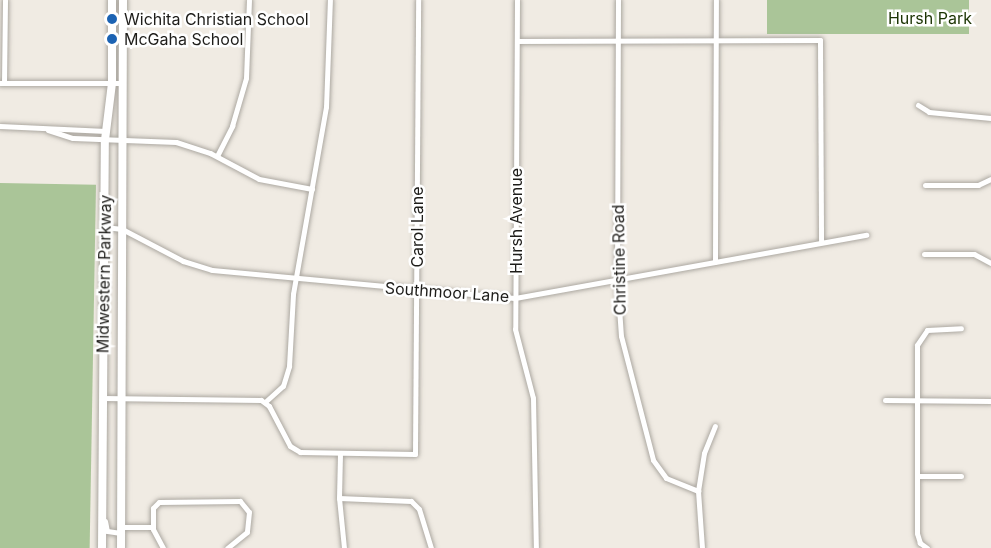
<!DOCTYPE html>
<style>
body{margin:0}
#map{position:relative;width:991px;height:548px;overflow:hidden;background:#f0ebe3;font-family:Inter,sans-serif}
div>[style]{position:absolute}
.green>*{inset:0;background:#aac598;transform-origin:0 0}
.roads{filter:drop-shadow(0 0 2px #aca8a1) drop-shadow(0 0 2px #aca8a1)}
.street>*{height:5px;margin:-2.5px;padding:0 2.5px;transform-origin:2.5px;border-radius:2.5px;background:#fff}
.secondary>*{height:8px;margin:-4px;padding:0 4px;transform-origin:4px;border-radius:4px;background:#fff}
.dots>*{width:16px;height:16px;translate:-50% -50%;box-sizing:border-box;border:3px solid #fff;border-radius:50%}
span{translate:-50% -50%;white-space:nowrap;text-align:center;line-height:1.15;-webkit-text-stroke:5px #fff;paint-order:stroke}
.park-label{font-size:16px;color:#1b3403}
.poi-label{font-size:16px;color:#1e1d1a}
.left{translate:0 -50%;text-align:left}
.street-label{font-size:16px;color:#1e1d1a}
</style>
<div id="map">
<div class="green">
<i style="left:767px;top:0;width:202px;height:34px"></i>
<i style="left:0;top:183px;width:96px;height:365px;rotate:1deg"></i>
</div>
<div class="roads">
<div class="street">
<i style="left:517px;top:0;width:329px;rotate:90.3deg"></i>
<i style="left:515px;top:329px;width:71px;rotate:75.4deg"></i>
<i style="left:533px;top:398px;width:150px;rotate:88.9deg"></i>
<i style="left:618px;top:0;width:279px;rotate:90.2deg"></i>
<i style="left:617px;top:279px;width:57px;rotate:86deg"></i>
<i style="left:621px;top:336px;width:128px;rotate:75.5deg"></i>
<i style="left:653px;top:460px;width:22px;rotate:54deg"></i>
<i style="left:666px;top:478px;width:35px;rotate:22deg"></i>
<i style="left:517px;top:41px;width:303px;rotate:-0.2deg"></i>
<i style="left:820px;top:40px;width:202px;rotate:89.7deg"></i>
<i style="left:0;top:83px;width:123px"></i>
<i style="left:4px;top:83px;width:83px;rotate:-89.3deg"></i>
<i style="left:918px;top:105px;width:13px;rotate:32deg"></i>
<i style="left:929px;top:112px;width:62px;rotate:5.5deg"></i>
<i style="left:0;top:126px;width:106px;rotate:2.7deg"></i>
<i style="left:48px;top:130px;width:26px;rotate:18deg"></i>
<i style="left:73px;top:138px;width:103px;rotate:2.2deg"></i>
<i style="left:176px;top:142px;width:36px;rotate:18deg"></i>
<i style="left:210px;top:153px;width:55px;rotate:28deg"></i>
<i style="left:259px;top:179px;width:54px;rotate:10.7deg"></i>
<i style="left:217px;top:156px;width:34px;rotate:-63deg"></i>
<i style="left:232px;top:126px;width:50px;rotate:-73.7deg"></i>
<i style="left:246px;top:78px;width:78px;rotate:-87.8deg"></i>
<i style="left:925px;top:185px;width:53px"></i>
<i style="left:978px;top:185px;width:14px;rotate:-25deg"></i>
<i style="left:105px;top:227px;width:17px;rotate:7deg"></i>
<i style="left:122px;top:229px;width:69px;rotate:27.7deg"></i>
<i style="left:183px;top:261px;width:30px;rotate:17deg"></i>
<i style="left:212px;top:270px;width:304px;rotate:5.3deg"></i>
<i style="left:515px;top:298px;width:357px;rotate:-10.2deg"></i>
<i style="left:924px;top:254px;width:50px"></i>
<i style="left:974px;top:254px;width:19px;rotate:28deg"></i>
<i style="left:715px;top:262px;width:262px;rotate:-89.8deg"></i>
<i style="left:102px;top:398px;width:159px;rotate:0.7deg"></i>
<i style="left:261px;top:400px;width:10px;rotate:37deg"></i>
<i style="left:269px;top:406px;width:45px;rotate:62.3deg"></i>
<i style="left:290px;top:446px;width:12px;rotate:31deg"></i>
<i style="left:300px;top:452px;width:115px;rotate:1deg"></i>
<i style="left:415px;top:454px;width:454px;rotate:-89.6deg"></i>
<i style="left:885px;top:400px;width:106px;rotate:0.5deg"></i>
<i style="left:265px;top:402px;width:24px;rotate:-42deg"></i>
<i style="left:283px;top:386px;width:21px;rotate:-73deg"></i>
<i style="left:289px;top:366px;width:72px;rotate:-86.8deg"></i>
<i style="left:293px;top:294px;width:190px;rotate:-80deg"></i>
<i style="left:326px;top:107px;width:107px;rotate:-87.9deg"></i>
<i style="left:919px;top:476px;width:42px"></i>
<i style="left:339px;top:498px;width:45px;rotate:-88.7deg"></i>
<i style="left:105px;top:521px;width:10px;rotate:79deg"></i>
<i style="left:107px;top:531px;width:14px;rotate:8deg"></i>
<i style="left:121px;top:527px;width:32px"></i>
<i style="left:163px;top:548px;width:21px;rotate:-118deg"></i>
<i style="left:153px;top:529px;width:21px;rotate:-90deg"></i>
<i style="left:153px;top:508px;width:8px;rotate:-45deg"></i>
<i style="left:159px;top:502px;width:81px;rotate:-0.7deg"></i>
<i style="left:240px;top:501px;width:14px;rotate:51deg"></i>
<i style="left:249px;top:512px;width:20px;rotate:96deg"></i>
<i style="left:247px;top:532px;width:26px;rotate:141deg"></i>
<i style="left:344px;top:548px;width:50px;rotate:-95.7deg"></i>
<i style="left:339px;top:498px;width:72px;rotate:2.4deg"></i>
<i style="left:411px;top:501px;width:11px;rotate:45deg"></i>
<i style="left:419px;top:509px;width:41px;rotate:72.9deg"></i>
<i style="left:702px;top:548px;width:57px;rotate:-94deg"></i>
<i style="left:698px;top:491px;width:38px;rotate:-81deg"></i>
<i style="left:704px;top:453px;width:29px;rotate:-68deg"></i>
<i style="left:927px;top:548px;width:9px;rotate:-144deg"></i>
<i style="left:920px;top:543px;width:10px;rotate:-107deg"></i>
<i style="left:917px;top:533px;width:188px;rotate:-90deg"></i>
<i style="left:917px;top:345px;width:18px;rotate:-56deg"></i>
<i style="left:927px;top:330px;width:34px;rotate:-3deg"></i>
</div>
<div class="secondary">
<i style="left:102px;top:548px;width:408px;rotate:-89.6deg"></i>
<i style="left:105px;top:140px;width:57px;rotate:-83deg"></i>
<i style="left:112px;top:83px;width:83px;rotate:-90deg"></i>
<i style="left:121px;top:548px;width:548px;rotate:-89.79deg"></i>
</div>
</div>
<div class="dots">
<i style="left:112px;top:19px;background:#1c63b3"></i>
<i style="left:112px;top:39px;background:#1c63b3"></i>
</div>
<div class="park-label">
<span style="left:930px;top:18px">Hursh Park</span>
</div>
<div class="poi-label">
<span class="left" style="left:124px;top:19px">Wichita Christian School</span>
<span class="left" style="left:124px;top:39px">McGaha School</span>
</div>
<div class="street-label">
<span style="left:516px;top:221px;rotate:-90deg">Hursh Avenue</span>
<span style="left:417px;top:227px;rotate:-90deg">Carol Lane</span>
<span style="left:619px;top:260px;rotate:-91deg">Christine Road</span>
<span style="left:104px;top:274px;rotate:-89deg">Midwestern Parkway</span>
<span style="left:447px;top:292px;rotate:4deg">Southmoor Lane</span>
</div>
</div>
